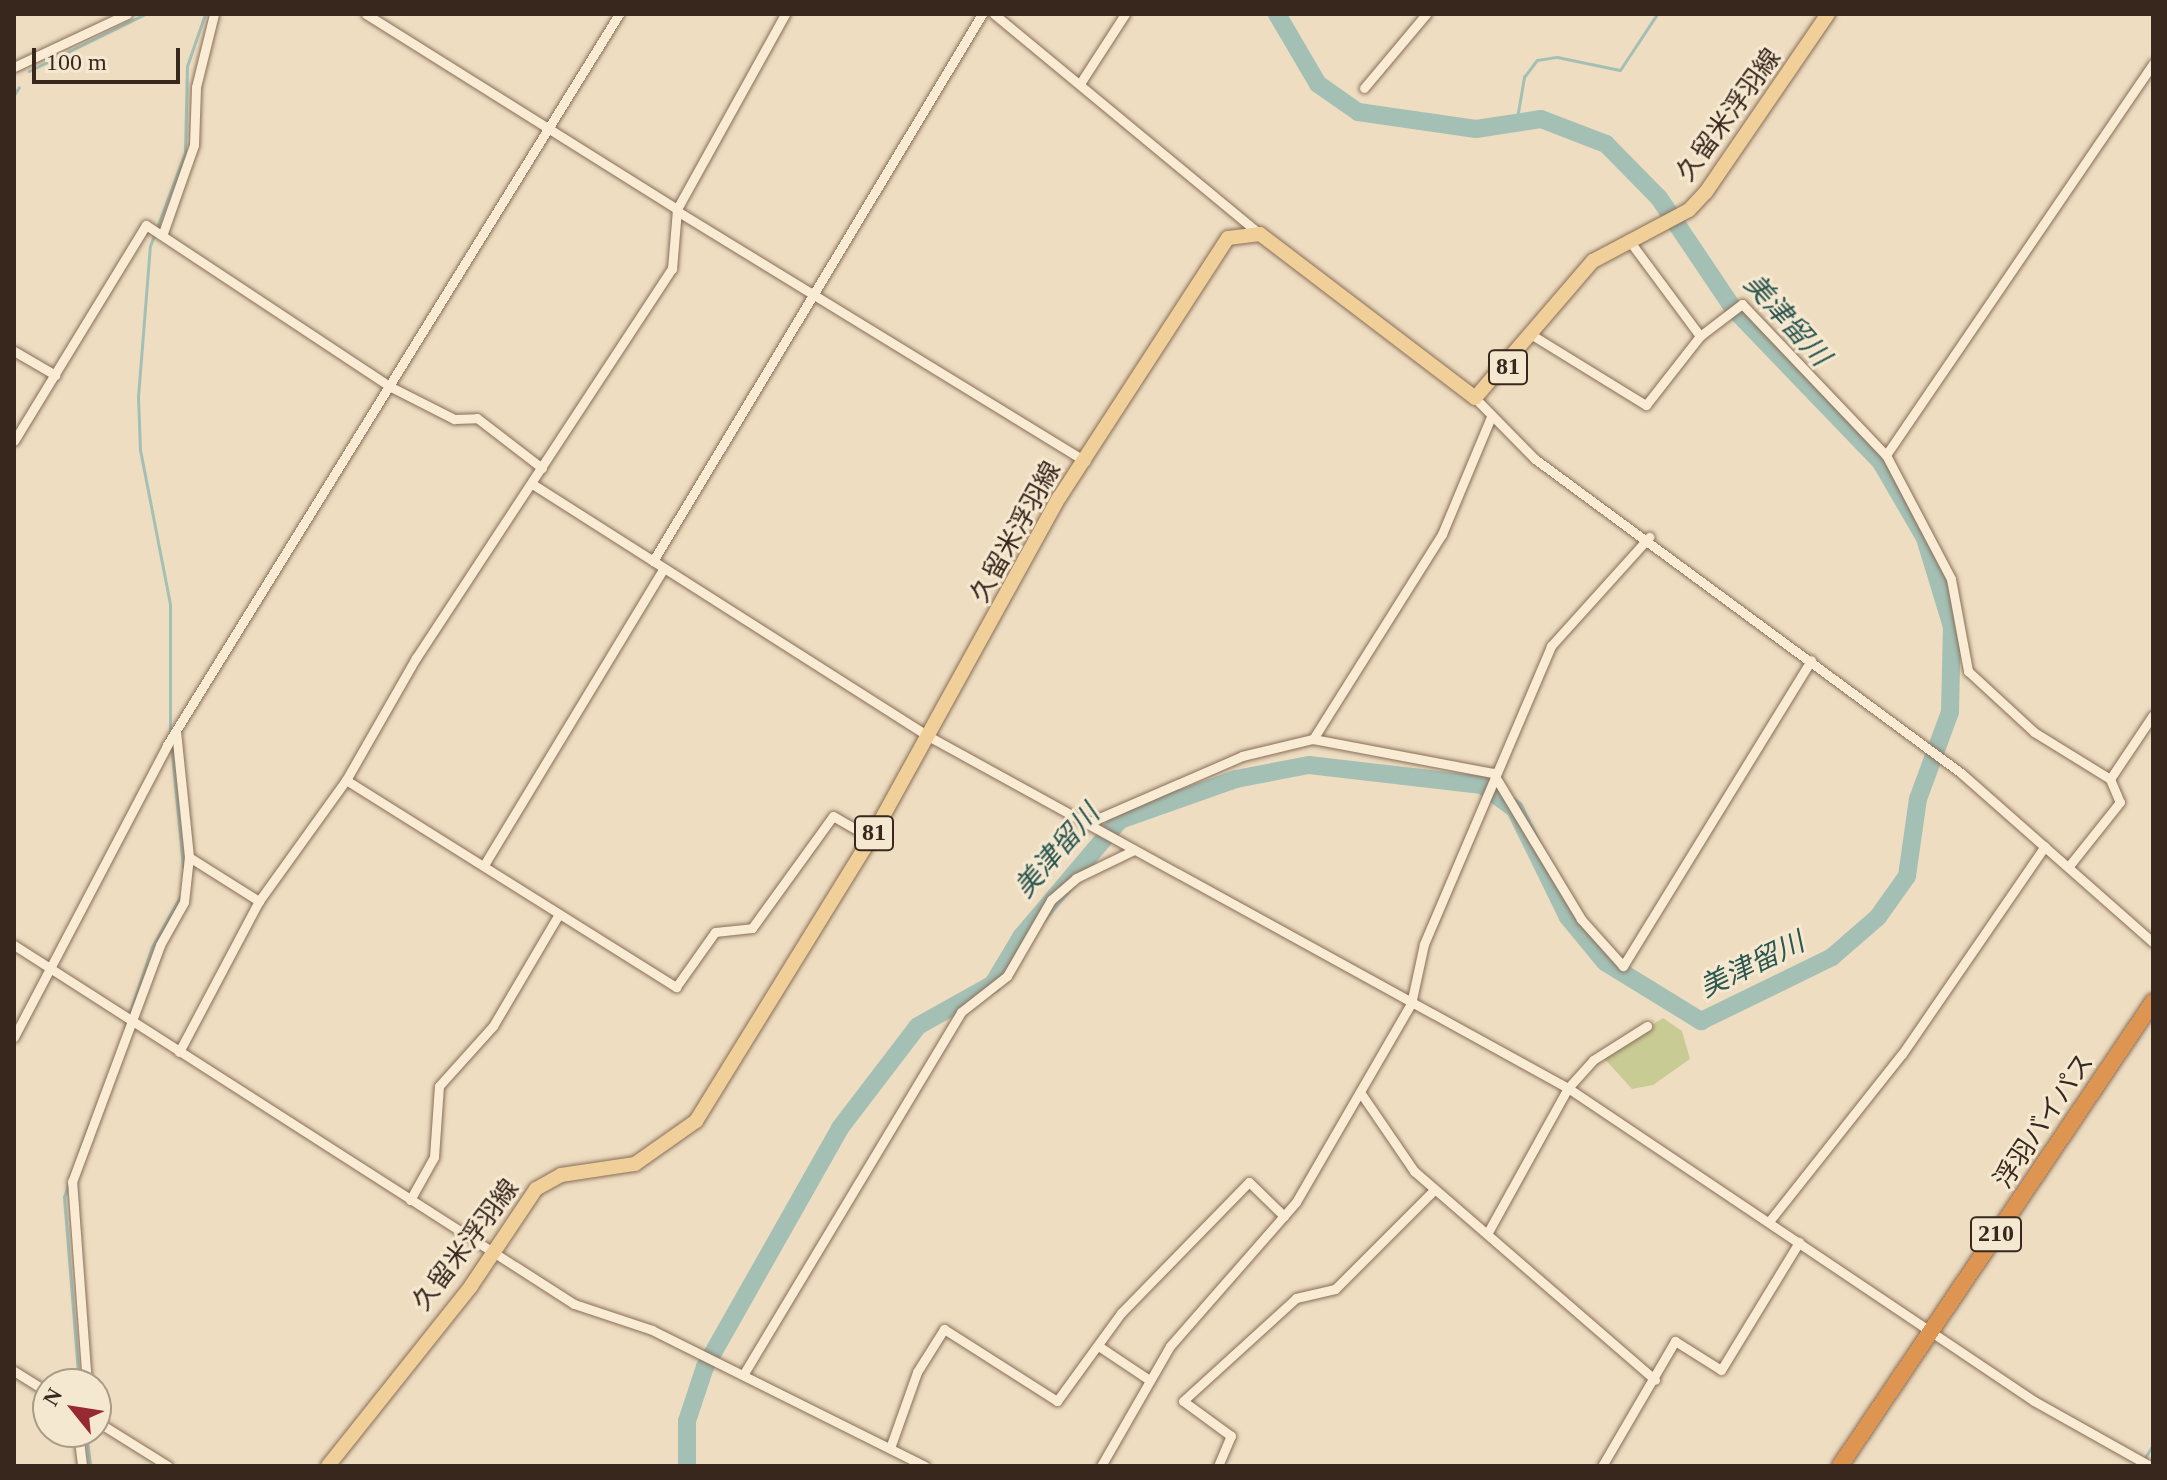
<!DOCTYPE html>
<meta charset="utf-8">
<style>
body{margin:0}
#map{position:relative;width:2167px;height:1480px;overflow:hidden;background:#eeddc1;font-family:"Times New Roman","Noto Sans JP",serif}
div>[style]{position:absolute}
.green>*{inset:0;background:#c9cb95}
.stream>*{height:3px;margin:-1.5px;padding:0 1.5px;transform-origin:1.5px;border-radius:1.5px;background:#a4c0b5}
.river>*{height:18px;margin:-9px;padding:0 9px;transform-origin:9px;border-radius:9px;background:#a4c0b5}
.roads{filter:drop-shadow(0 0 2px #876e59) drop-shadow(0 0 2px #876e59)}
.street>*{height:9px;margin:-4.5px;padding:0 4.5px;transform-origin:4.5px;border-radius:4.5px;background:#f9ebd4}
.primary>*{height:14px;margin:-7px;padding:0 7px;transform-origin:7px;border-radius:7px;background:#f1cf98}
.highway>*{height:16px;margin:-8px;padding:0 8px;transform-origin:8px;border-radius:8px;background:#dd9551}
span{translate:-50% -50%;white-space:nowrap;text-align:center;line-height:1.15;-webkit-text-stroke:6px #f5e8d0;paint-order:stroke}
.shield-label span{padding:2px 6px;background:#f5e8d0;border:2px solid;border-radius:6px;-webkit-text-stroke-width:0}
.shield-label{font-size:24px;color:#37271d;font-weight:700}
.street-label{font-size:26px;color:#37271d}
.water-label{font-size:28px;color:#2c5650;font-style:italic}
.frame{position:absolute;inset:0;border:16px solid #37271d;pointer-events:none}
.north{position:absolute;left:32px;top:1368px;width:80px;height:80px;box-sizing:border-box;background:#f5e8d0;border:2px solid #a99b88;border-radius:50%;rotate:300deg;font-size:22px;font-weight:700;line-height:32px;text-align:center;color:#37271d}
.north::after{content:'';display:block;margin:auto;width:28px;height:36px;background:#962932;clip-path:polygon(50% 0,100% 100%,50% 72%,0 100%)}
.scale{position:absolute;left:32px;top:48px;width:148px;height:36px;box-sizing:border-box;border:4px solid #37271d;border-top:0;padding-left:10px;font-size:24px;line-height:28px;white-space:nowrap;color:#37271d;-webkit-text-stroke:6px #f5e8d0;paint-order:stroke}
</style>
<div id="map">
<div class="green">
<i style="clip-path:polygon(1663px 1018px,1682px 1031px,1690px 1059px,1653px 1085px,1632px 1089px,1602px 1056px)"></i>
</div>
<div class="stream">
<i style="left:29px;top:71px;width:129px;rotate:-26.2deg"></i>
<i style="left:14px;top:95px;width:9px;rotate:-58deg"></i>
<i style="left:1517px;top:118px;width:42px;rotate:-80.3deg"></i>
<i style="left:1524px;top:77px;width:21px;rotate:-53deg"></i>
<i style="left:1537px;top:60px;width:20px;rotate:-9deg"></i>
<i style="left:1557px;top:57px;width:64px;rotate:11.7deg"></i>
<i style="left:1620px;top:70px;width:67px;rotate:-56.5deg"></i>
<i style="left:170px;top:736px;width:132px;rotate:-90deg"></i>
<i style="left:170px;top:604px;width:158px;rotate:-101deg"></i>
<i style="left:140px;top:449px;width:52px;rotate:-92.2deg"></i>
<i style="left:138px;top:397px;width:151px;rotate:-85.5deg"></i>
<i style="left:150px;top:246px;width:99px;rotate:-69.4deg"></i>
<i style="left:185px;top:153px;width:87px;rotate:-88.7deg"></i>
<i style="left:187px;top:66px;width:55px;rotate:-70.9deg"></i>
<i style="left:171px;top:744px;width:124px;rotate:84.4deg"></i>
<i style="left:125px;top:1027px;width:84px;rotate:-71.4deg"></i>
<i style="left:152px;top:947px;width:60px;rotate:-60.9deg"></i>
<i style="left:79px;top:1384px;width:188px;rotate:-94.6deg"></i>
<i style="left:64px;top:1197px;width:77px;rotate:-71.1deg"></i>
<i style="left:86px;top:1432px;width:34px;rotate:83deg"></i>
<i style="left:2140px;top:1466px;width:26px;rotate:-59deg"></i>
</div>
<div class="river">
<i style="left:687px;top:1466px;width:45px;rotate:-90deg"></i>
<i style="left:687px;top:1421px;width:57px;rotate:-71.6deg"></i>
<i style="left:705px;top:1367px;width:274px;rotate:-60.5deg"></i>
<i style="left:840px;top:1128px;width:128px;rotate:-52.6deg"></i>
<i style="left:918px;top:1026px;width:86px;rotate:-29.2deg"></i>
<i style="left:993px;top:984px;width:55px;rotate:-59.2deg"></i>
<i style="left:1021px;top:937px;width:153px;rotate:-49.8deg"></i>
<i style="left:1120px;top:820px;width:123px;rotate:-19.5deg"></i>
<i style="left:1236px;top:779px;width:74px;rotate:-10.9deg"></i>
<i style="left:1309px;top:765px;width:174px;rotate:6.6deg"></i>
<i style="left:1482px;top:785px;width:41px;rotate:36deg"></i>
<i style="left:1515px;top:809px;width:120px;rotate:63.9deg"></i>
<i style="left:1568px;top:917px;width:58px;rotate:50.6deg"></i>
<i style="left:1605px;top:962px;width:113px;rotate:31.6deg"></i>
<i style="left:1701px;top:1021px;width:146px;rotate:-26deg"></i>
<i style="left:1832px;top:957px;width:61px;rotate:-41deg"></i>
<i style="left:1878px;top:917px;width:50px;rotate:-54.7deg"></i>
<i style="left:1907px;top:876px;width:78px;rotate:-81.9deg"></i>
<i style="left:1918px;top:799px;width:93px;rotate:-69.8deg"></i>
<i style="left:1950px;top:712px;width:85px;rotate:-88.7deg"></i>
<i style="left:1952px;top:627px;width:93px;rotate:-106.9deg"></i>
<i style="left:1925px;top:538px;width:88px;rotate:-120.1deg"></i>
<i style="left:1881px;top:462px;width:214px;rotate:-133.9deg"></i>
<i style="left:1733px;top:308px;width:133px;rotate:-123.9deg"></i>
<i style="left:1659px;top:198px;width:76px;rotate:-134.5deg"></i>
<i style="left:1606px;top:144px;width:70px;rotate:-159deg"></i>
<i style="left:1541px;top:119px;width:66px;rotate:171.3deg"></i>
<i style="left:1476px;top:129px;width:119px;rotate:-171.8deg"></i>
<i style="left:1358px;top:112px;width:49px;rotate:-145deg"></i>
<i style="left:1318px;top:84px;width:81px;rotate:-120.4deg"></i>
</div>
<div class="roads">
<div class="street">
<i style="left:366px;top:14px;width:367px;rotate:32.1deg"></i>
<i style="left:994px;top:14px;width:345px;rotate:39.6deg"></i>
<i style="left:14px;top:67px;width:125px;rotate:-25.1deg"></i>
<i style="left:1081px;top:82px;width:81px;rotate:-57.1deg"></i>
<i style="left:1364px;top:88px;width:97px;rotate:-50deg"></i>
<i style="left:677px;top:211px;width:479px;rotate:31.5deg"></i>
<i style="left:163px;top:233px;width:93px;rotate:-70.6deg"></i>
<i style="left:194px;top:145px;width:58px;rotate:-88deg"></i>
<i style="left:196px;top:87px;width:75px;rotate:-76.1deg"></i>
<i style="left:1628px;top:239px;width:121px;rotate:53.4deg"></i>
<i style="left:1532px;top:335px;width:134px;rotate:31.6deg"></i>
<i style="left:1646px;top:405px;width:88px;rotate:-52deg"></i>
<i style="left:1700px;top:336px;width:53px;rotate:-37.3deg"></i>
<i style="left:1742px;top:304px;width:209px;rotate:46.4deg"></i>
<i style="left:1886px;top:455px;width:140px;rotate:62.3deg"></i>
<i style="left:1951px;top:579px;width:94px;rotate:79.5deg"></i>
<i style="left:1968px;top:671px;width:90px;rotate:42.7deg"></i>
<i style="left:2034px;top:732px;width:89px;rotate:31.7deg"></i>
<i style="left:2110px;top:779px;width:25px;rotate:67deg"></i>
<i style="left:2120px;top:802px;width:82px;rotate:128.6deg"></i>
<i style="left:14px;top:351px;width:48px;rotate:30.3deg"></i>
<i style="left:1475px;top:398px;width:86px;rotate:45.5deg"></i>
<i style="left:1535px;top:459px;width:529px;rotate:36.39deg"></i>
<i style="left:1961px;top:773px;width:256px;rotate:41.4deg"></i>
<i style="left:14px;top:441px;width:253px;rotate:-58.6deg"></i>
<i style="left:146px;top:225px;width:294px;rotate:33.5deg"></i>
<i style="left:391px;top:387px;width:71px;rotate:26.9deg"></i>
<i style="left:454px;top:419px;width:23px;rotate:-2deg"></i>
<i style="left:477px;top:418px;width:82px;rotate:37.6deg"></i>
<i style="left:1886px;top:455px;width:474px;rotate:-55.7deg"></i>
<i style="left:534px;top:485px;width:469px;rotate:32.5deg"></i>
<i style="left:930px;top:737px;width:728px;rotate:28.82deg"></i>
<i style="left:1568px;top:1088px;width:561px;rotate:33.89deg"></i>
<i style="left:2034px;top:1401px;width:133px;rotate:29.3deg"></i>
<i style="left:653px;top:561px;width:638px;rotate:-58.97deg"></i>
<i style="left:176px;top:731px;width:127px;rotate:84.1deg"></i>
<i style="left:189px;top:857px;width:83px;rotate:32.2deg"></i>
<i style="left:1313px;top:739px;width:242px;rotate:-57.8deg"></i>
<i style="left:1442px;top:534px;width:125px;rotate:-67.3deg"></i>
<i style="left:2110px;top:779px;width:77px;rotate:-56.1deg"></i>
<i style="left:346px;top:780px;width:390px;rotate:32.1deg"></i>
<i style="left:676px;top:987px;width:67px;rotate:-54.7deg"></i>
<i style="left:715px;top:932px;width:37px;rotate:-6deg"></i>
<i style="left:752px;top:928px;width:138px;rotate:-54.1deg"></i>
<i style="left:833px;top:816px;width:44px;rotate:30.1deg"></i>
<i style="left:1088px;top:823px;width:168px;rotate:-23.5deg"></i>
<i style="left:1242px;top:756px;width:73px;rotate:-13.5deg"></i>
<i style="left:1313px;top:739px;width:183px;rotate:10.7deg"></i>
<i style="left:1493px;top:773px;width:170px;rotate:58.9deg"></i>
<i style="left:1581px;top:919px;width:63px;rotate:48.2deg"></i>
<i style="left:1623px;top:966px;width:359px;rotate:-58.4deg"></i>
<i style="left:484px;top:865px;width:347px;rotate:-58.8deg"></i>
<i style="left:14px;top:945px;width:665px;rotate:32.66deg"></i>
<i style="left:574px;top:1304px;width:82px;rotate:18.4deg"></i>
<i style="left:652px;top:1330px;width:305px;rotate:26.5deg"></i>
<i style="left:14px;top:1037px;width:330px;rotate:-62.3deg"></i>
<i style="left:167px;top:745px;width:859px;rotate:-58.27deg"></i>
<i style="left:179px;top:1052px;width:171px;rotate:-62.1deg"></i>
<i style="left:259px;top:901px;width:149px;rotate:-54.3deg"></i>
<i style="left:346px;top:780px;width:141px;rotate:-60.2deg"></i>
<i style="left:416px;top:658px;width:466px;rotate:-56.7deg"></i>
<i style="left:672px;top:269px;width:60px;rotate:-85.2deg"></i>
<i style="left:677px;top:209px;width:223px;rotate:-61deg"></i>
<i style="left:1360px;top:1092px;width:96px;rotate:55.6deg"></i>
<i style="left:1414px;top:1171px;width:319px;rotate:40.9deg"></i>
<i style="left:410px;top:1200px;width:49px;rotate:-60.8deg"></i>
<i style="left:434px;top:1157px;width:71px;rotate:-86deg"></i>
<i style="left:439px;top:1086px;width:81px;rotate:-48deg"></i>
<i style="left:493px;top:1026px;width:130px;rotate:-59.5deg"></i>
<i style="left:1771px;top:1219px;width:211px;rotate:-51.6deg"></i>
<i style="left:1902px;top:1054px;width:252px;rotate:-55.5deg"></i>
<i style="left:1487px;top:1234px;width:167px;rotate:-61deg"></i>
<i style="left:1568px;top:1088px;width:38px;rotate:-48deg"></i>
<i style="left:1593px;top:1060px;width:64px;rotate:-32.2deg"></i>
<i style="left:1100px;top:1347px;width:58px;rotate:33.7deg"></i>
<i style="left:14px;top:1371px;width:40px;rotate:32deg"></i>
<i style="left:743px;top:1375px;width:423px;rotate:-59deg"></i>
<i style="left:961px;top:1012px;width:58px;rotate:-38deg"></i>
<i style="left:1007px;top:976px;width:88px;rotate:-59.9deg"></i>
<i style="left:1051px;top:900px;width:33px;rotate:-41deg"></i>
<i style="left:1076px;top:878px;width:64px;rotate:-25.8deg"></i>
<i style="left:87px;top:1384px;width:203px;rotate:-94.2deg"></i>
<i style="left:72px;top:1182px;width:253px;rotate:-69.6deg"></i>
<i style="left:160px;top:945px;width:49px;rotate:-60.8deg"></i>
<i style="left:184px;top:902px;width:45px;rotate:-83.7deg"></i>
<i style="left:96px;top:1421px;width:85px;rotate:32deg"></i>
<i style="left:78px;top:1432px;width:34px;rotate:83deg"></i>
<i style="left:890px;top:1448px;width:81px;rotate:-70.4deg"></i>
<i style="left:917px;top:1372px;width:51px;rotate:-57.9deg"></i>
<i style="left:944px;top:1329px;width:134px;rotate:32.5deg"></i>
<i style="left:1057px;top:1401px;width:109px;rotate:-54deg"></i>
<i style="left:1121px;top:1313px;width:183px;rotate:-45.7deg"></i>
<i style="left:1249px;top:1182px;width:49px;rotate:44.2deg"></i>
<i style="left:1101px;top:1466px;width:138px;rotate:-60.1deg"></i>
<i style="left:1170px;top:1346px;width:191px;rotate:-48.8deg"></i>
<i style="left:1296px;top:1202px;width:229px;rotate:-59.9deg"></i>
<i style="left:1411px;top:1004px;width:61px;rotate:-77.8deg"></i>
<i style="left:1424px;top:944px;width:324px;rotate:-66.9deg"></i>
<i style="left:1551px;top:646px;width:147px;rotate:-48deg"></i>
<i style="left:1218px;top:1466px;width:33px;rotate:-67deg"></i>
<i style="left:1231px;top:1436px;width:59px;rotate:-143.9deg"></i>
<i style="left:1183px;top:1401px;width:153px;rotate:-42.3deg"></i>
<i style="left:1296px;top:1298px;width:40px;rotate:-13deg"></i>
<i style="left:1335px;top:1289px;width:140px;rotate:-45deg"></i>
<i style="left:1602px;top:1466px;width:145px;rotate:-59.7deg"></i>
<i style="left:1675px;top:1341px;width:54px;rotate:32.2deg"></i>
<i style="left:1721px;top:1370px;width:150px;rotate:-58.6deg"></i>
</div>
<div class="primary">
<i style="left:328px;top:1466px;width:230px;rotate:-51.5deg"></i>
<i style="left:471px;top:1286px;width:117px;rotate:-56.2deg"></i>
<i style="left:536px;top:1189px;width:29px;rotate:-29deg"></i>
<i style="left:561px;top:1175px;width:75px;rotate:-8.5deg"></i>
<i style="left:635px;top:1164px;width:75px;rotate:-35.2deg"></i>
<i style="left:696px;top:1121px;width:333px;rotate:-58.3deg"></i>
<i style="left:871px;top:838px;width:389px;rotate:-61.1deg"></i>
<i style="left:1059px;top:498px;width:310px;rotate:-57deg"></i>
<i style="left:1228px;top:238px;width:32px;rotate:-7deg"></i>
<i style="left:1260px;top:234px;width:270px;rotate:37.3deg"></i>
<i style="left:1475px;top:398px;width:181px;rotate:-49.3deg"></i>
<i style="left:1593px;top:261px;width:109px;rotate:-28deg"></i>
<i style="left:1689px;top:210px;width:25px;rotate:-47deg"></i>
<i style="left:1706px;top:192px;width:216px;rotate:-55.6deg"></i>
</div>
<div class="highway">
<i style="left:1840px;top:1466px;width:560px;rotate:-56deg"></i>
</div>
</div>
<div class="shield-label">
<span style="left:1508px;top:367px">81</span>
<span style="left:874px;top:833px">81</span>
<span style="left:1996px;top:1234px">210</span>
</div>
<div class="street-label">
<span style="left:1729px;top:115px;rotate:-54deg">久留米浮羽線</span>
<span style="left:1016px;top:532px;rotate:-61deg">久留米浮羽線</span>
<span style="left:2044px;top:1121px;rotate:-56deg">浮羽バイパス</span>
<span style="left:466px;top:1245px;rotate:-53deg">久留米浮羽線</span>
</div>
<div class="water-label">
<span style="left:1787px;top:320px;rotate:48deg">美津留川</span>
<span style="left:1057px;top:851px;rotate:-49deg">美津留川</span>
<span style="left:1752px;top:965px;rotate:-26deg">美津留川</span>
</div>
<div class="frame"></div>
<div class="north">N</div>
<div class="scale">100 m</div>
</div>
